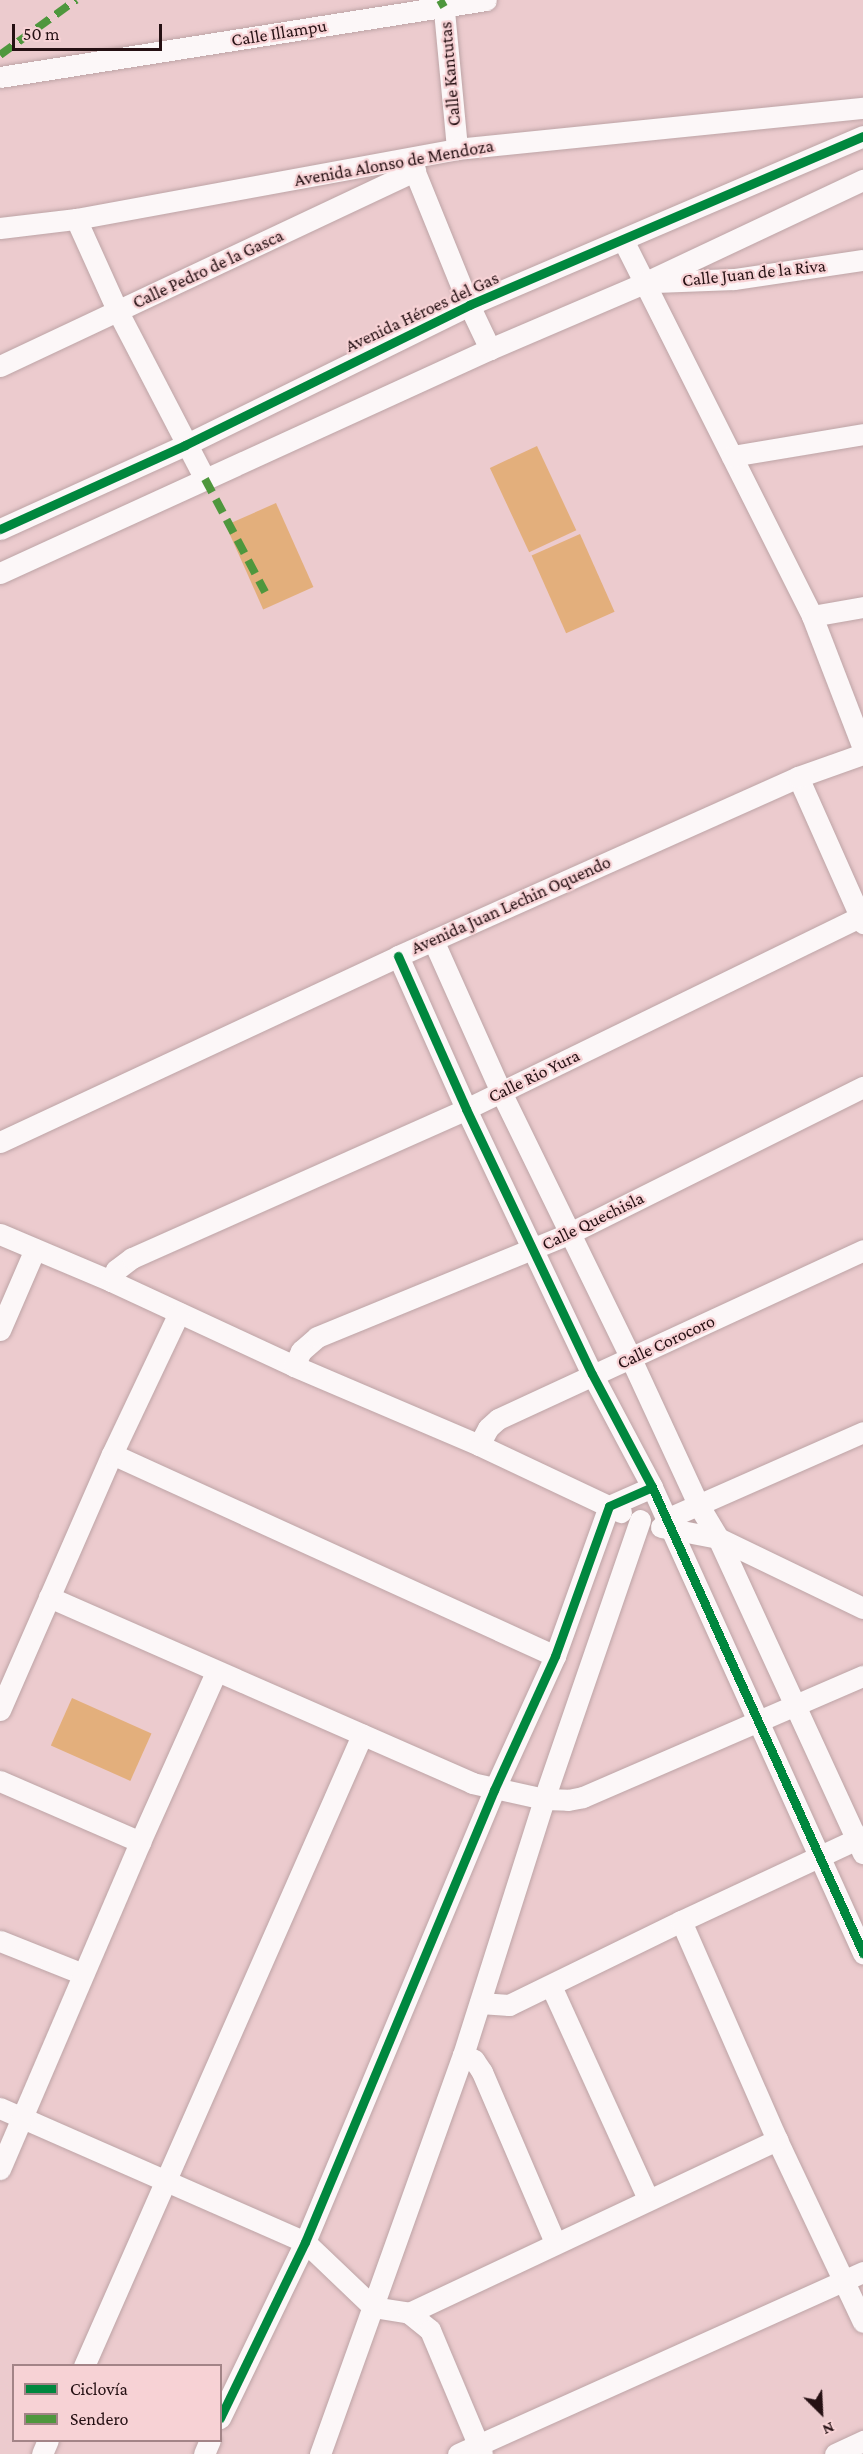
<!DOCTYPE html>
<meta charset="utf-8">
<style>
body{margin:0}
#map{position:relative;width:863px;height:2454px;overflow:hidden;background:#eccbce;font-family:"Crimson Pro",serif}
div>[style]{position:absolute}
.green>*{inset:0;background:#e3af7c;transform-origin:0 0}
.roads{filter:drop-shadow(0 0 2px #bda4a6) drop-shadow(0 0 2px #bda4a6)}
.minor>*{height:21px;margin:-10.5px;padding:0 10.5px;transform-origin:10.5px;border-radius:10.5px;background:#fcf7f8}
.quiet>*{height:8px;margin-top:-4px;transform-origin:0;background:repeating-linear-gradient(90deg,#4e973d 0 15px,transparent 0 23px)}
.cycleway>*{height:9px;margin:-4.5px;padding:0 4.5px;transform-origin:4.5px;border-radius:4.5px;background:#00873e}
span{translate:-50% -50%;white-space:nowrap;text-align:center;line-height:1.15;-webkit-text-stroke:4.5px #f7d2d5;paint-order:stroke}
.street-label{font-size:18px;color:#251013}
.legend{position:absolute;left:12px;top:2364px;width:210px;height:78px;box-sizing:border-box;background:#f7d2d5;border:2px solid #a38487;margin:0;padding:8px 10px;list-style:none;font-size:18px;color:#251013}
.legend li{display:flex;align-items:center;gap:12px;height:30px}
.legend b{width:30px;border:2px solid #a38487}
.north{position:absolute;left:791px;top:2382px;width:60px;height:60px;-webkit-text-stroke:4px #f7d2d5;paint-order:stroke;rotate:156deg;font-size:16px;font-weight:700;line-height:24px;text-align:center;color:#251013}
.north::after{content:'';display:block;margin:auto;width:21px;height:27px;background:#251013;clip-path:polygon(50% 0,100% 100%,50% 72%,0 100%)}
.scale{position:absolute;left:12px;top:24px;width:150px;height:27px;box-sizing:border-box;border:3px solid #251013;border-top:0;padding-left:8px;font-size:18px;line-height:21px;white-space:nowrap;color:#251013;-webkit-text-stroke:4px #f7d2d5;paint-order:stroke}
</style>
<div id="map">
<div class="green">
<i style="left:537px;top:446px;width:93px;height:52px;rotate:65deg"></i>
<i style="left:276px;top:503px;width:92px;height:55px;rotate:66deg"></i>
<i style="left:580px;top:534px;width:85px;height:53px;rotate:66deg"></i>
<i style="left:72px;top:1698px;width:87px;height:52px;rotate:24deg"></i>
</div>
<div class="roads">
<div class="minor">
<i style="left:443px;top:0;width:150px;rotate:84.6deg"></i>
<i style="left:0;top:77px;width:492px;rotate:-9deg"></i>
<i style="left:410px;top:160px;width:157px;rotate:67.9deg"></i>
<i style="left:469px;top:305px;width:49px;rotate:64.5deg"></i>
<i style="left:76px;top:219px;width:102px;rotate:65.7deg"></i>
<i style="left:118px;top:312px;width:188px;rotate:62.5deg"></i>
<i style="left:0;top:228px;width:77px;rotate:-6.8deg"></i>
<i style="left:76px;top:219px;width:387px;rotate:-10.4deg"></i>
<i style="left:457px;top:149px;width:408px;rotate:-5.8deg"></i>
<i style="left:623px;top:240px;width:421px;rotate:63.3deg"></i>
<i style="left:812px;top:616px;width:142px;rotate:68.9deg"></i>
<i style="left:655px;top:282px;width:79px;rotate:-2.2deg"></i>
<i style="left:734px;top:279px;width:130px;rotate:-8.4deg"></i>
<i style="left:0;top:366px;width:459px;rotate:-25.2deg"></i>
<i style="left:732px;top:456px;width:133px;rotate:-9.5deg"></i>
<i style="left:0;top:529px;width:203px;rotate:-24.4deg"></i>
<i style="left:185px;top:445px;width:317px;rotate:-26.2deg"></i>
<i style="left:469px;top:305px;width:429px;rotate:-23.2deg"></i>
<i style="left:0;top:573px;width:539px;rotate:-24.57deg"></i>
<i style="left:490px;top:349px;width:170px;rotate:-23.2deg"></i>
<i style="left:646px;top:282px;width:240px;rotate:-25.2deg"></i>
<i style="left:812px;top:616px;width:52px;rotate:-10deg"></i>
<i style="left:798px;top:777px;width:160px;rotate:66deg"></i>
<i style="left:433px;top:940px;width:167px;rotate:65.9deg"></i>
<i style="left:501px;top:1092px;width:297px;rotate:64deg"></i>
<i style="left:631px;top:1359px;width:162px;rotate:65.2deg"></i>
<i style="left:699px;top:1506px;width:37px;rotate:59deg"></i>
<i style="left:718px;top:1538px;width:347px;rotate:65.3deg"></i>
<i style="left:398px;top:956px;width:167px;rotate:66deg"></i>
<i style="left:466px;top:1109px;width:293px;rotate:64.6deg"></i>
<i style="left:592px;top:1374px;width:128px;rotate:62deg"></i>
<i style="left:652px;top:1487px;width:512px;rotate:65.64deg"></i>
<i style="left:0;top:1142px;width:439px;rotate:-25deg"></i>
<i style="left:398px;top:956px;width:438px;rotate:-24.1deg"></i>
<i style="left:798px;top:777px;width:69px;rotate:-19.5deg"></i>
<i style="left:0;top:1234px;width:121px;rotate:22.9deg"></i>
<i style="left:111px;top:1281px;width:202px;rotate:24.9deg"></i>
<i style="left:294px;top:1366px;width:201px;rotate:23.1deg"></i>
<i style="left:479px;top:1445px;width:157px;rotate:25.3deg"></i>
<i style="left:111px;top:1281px;width:12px;rotate:-66deg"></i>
<i style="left:116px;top:1270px;width:20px;rotate:-37deg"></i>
<i style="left:132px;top:1258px;width:366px;rotate:-24deg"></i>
<i style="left:466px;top:1109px;width:442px;rotate:-26deg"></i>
<i style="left:0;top:1330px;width:88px;rotate:-66.6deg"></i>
<i style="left:294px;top:1366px;width:17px;rotate:-65deg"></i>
<i style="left:301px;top:1351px;width:21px;rotate:-41deg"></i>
<i style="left:317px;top:1337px;width:271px;rotate:-22.3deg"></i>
<i style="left:568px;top:1234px;width:330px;rotate:-26.5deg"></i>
<i style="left:479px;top:1445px;width:19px;rotate:-62deg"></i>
<i style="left:488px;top:1428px;width:13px;rotate:-42deg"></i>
<i style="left:498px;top:1419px;width:402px;rotate:-24.8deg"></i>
<i style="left:112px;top:1454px;width:487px;rotate:24.5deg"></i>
<i style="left:666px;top:1519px;width:215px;rotate:-23.8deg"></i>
<i style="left:661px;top:1527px;width:58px;rotate:10.9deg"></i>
<i style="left:718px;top:1538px;width:161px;rotate:25.8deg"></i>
<i style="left:49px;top:1597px;width:462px;rotate:23.7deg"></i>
<i style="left:472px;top:1783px;width:74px;rotate:12.5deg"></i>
<i style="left:544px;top:1799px;width:24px;rotate:2deg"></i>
<i style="left:568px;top:1800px;width:15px;rotate:-11deg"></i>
<i style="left:583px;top:1797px;width:305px;rotate:-23.4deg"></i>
<i style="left:0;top:1710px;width:279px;rotate:-66.4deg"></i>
<i style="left:112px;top:1454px;width:156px;rotate:-64.6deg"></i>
<i style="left:0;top:1781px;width:153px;rotate:23.5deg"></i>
<i style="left:681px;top:1921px;width:239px;rotate:66.3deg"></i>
<i style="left:777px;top:2140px;width:201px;rotate:64.7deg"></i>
<i style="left:0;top:1941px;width:89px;rotate:21.7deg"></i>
<i style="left:551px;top:1986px;width:234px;rotate:65.5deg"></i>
<i style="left:480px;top:2003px;width:29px;rotate:4deg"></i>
<i style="left:509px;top:2005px;width:191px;rotate:-26deg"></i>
<i style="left:681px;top:1921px;width:201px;rotate:-25deg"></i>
<i style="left:463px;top:2055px;width:12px;rotate:24deg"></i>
<i style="left:474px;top:2060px;width:14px;rotate:56deg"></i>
<i style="left:482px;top:2072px;width:185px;rotate:66.8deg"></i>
<i style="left:0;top:2108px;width:333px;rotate:23.7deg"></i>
<i style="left:305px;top:2242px;width:94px;rotate:43.7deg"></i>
<i style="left:373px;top:2307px;width:36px;rotate:9deg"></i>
<i style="left:409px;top:2313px;width:27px;rotate:39deg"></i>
<i style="left:430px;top:2330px;width:134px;rotate:67.2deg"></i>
<i style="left:0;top:2169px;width:356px;rotate:-66.8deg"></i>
<i style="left:140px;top:1842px;width:186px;rotate:-65.9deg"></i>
<i style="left:409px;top:2313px;width:407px;rotate:-25.2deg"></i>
<i style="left:84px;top:2366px;width:690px;rotate:-66.22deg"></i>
<i style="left:220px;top:2418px;width:195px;rotate:-64.2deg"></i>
<i style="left:305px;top:2242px;width:490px;rotate:-67.3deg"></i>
<i style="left:494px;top:1790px;width:147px;rotate:-65.5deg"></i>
<i style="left:555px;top:1656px;width:159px;rotate:-70.2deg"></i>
<i style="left:609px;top:1506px;width:47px;rotate:-23.8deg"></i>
<i style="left:42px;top:2454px;width:15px;rotate:-67deg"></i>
<i style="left:204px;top:2454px;width:15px;rotate:-67deg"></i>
<i style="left:320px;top:2454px;width:424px;rotate:-70.3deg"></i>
<i style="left:463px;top:2055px;width:269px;rotate:-72.4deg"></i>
<i style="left:544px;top:1799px;width:295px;rotate:-71deg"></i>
<i style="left:458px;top:2454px;width:444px;rotate:-24.2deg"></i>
<i style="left:835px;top:2454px;width:31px;rotate:-25deg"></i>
</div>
</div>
<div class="quiet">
<i style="left:440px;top:0;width:8px;rotate:60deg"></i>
<i style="left:0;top:55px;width:94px;rotate:-35.9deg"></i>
<i style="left:205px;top:479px;width:128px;rotate:62deg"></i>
</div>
<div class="cycleway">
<i style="left:0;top:529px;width:203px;rotate:-24.4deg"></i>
<i style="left:185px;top:445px;width:317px;rotate:-26.2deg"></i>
<i style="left:469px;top:305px;width:429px;rotate:-23.2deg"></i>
<i style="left:398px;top:956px;width:167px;rotate:66deg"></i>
<i style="left:466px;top:1109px;width:293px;rotate:64.6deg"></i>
<i style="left:592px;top:1374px;width:128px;rotate:62deg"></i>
<i style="left:652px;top:1487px;width:512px;rotate:65.64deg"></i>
<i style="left:220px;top:2418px;width:195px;rotate:-64.2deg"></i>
<i style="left:305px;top:2242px;width:490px;rotate:-67.3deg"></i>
<i style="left:494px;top:1790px;width:147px;rotate:-65.5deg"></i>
<i style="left:555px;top:1656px;width:159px;rotate:-70.2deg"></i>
<i style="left:609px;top:1506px;width:47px;rotate:-23.8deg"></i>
</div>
<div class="street-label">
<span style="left:279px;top:33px;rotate:-9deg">Calle Illampu</span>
<span style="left:450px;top:74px;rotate:-95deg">Calle Kantutas</span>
<span style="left:394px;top:163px;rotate:-10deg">Avenida Alonso de Mendoza</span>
<span style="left:208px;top:269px;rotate:-25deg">Calle Pedro de la Gasca</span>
<span style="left:754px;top:273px;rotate:-6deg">Calle Juan de la Riva</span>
<span style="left:422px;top:312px;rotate:-25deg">Avenida Héroes del Gas</span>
<span style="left:511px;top:905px;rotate:-24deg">Avenida Juan Lechin Oquendo</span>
<span style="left:534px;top:1076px;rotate:-26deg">Calle Rio Yura</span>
<span style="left:593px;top:1221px;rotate:-26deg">Calle Quechisla</span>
<span style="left:666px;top:1342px;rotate:-25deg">Calle Corocoro</span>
</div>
<ul class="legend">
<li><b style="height:8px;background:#00873e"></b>Ciclovía</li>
<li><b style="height:8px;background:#4e973d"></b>Sendero</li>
</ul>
<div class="north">N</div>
<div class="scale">50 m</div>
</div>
